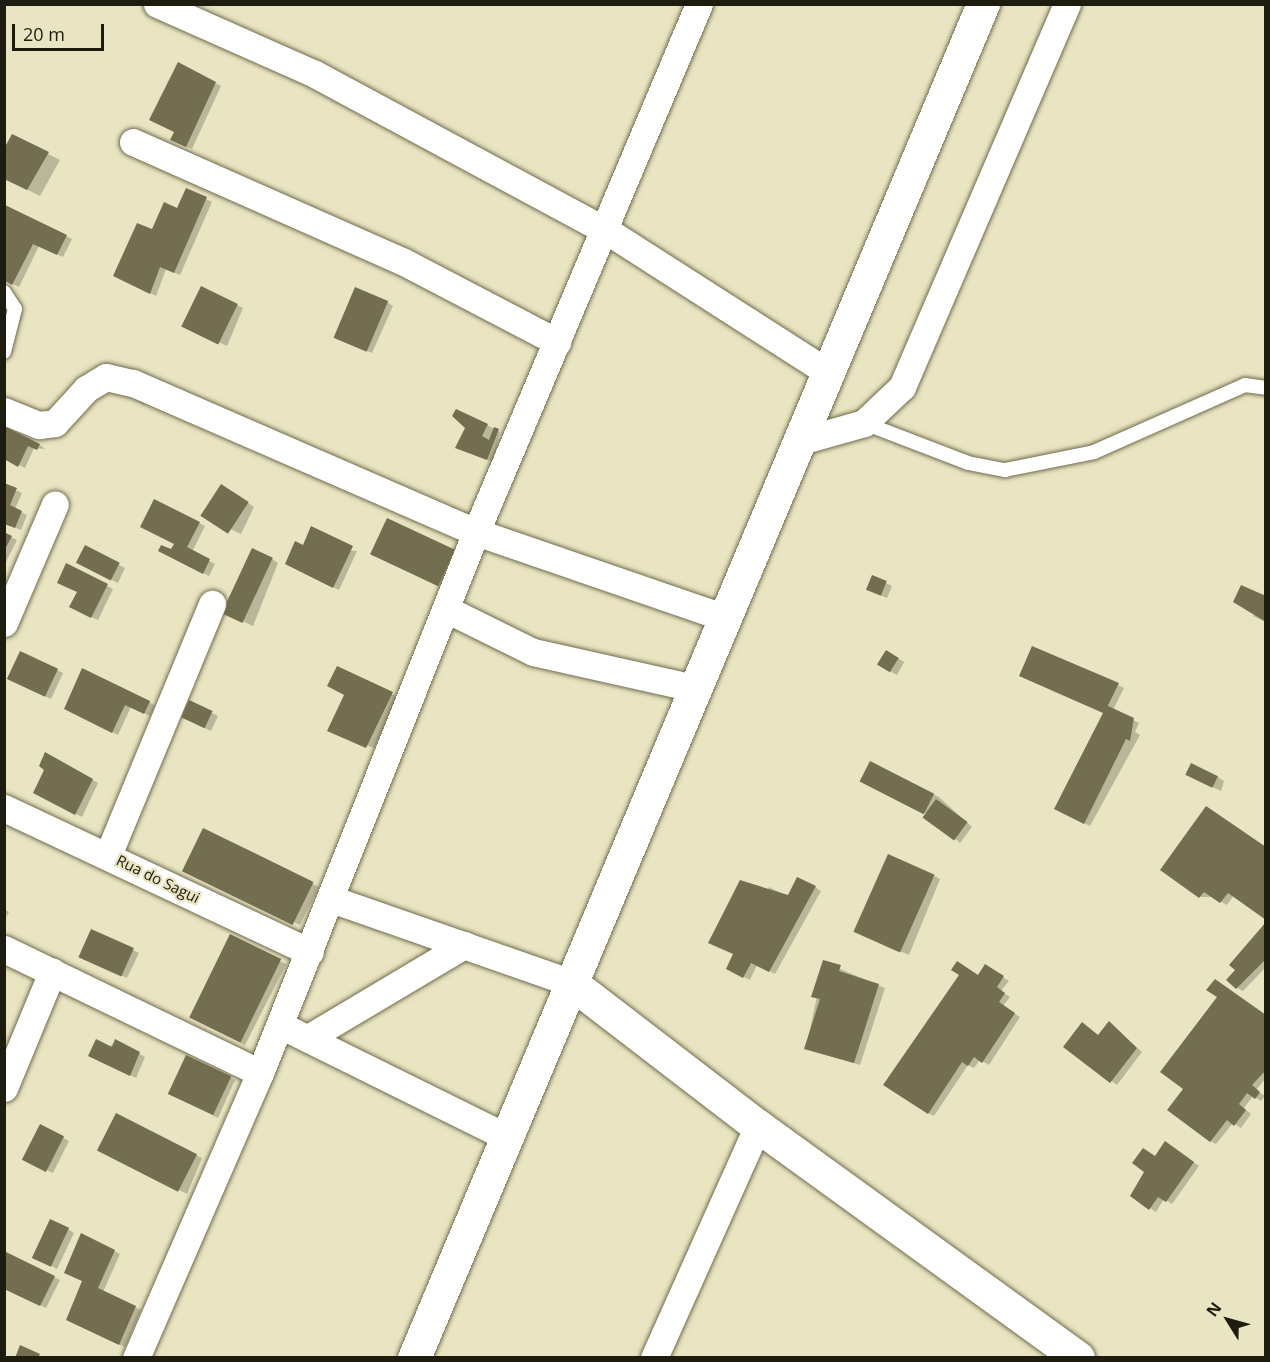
<!DOCTYPE html>
<style>
body{margin:0}
#map{position:relative;width:1270px;height:1362px;overflow:hidden;background:#e9e4c1;font-family:"Open Sans",sans-serif}
div>[style]{position:absolute}
.shadow>*{inset:0;background:#0003;transform-origin:0 0}
.building>*{inset:0;background:#726e4f;transform-origin:0 0}
.roads{filter:drop-shadow(0 0 2px #706c4d) drop-shadow(0 0 2px #706c4d)}
.service>*{height:14px;margin:-7px;padding:0 7px;transform-origin:7px;border-radius:7px;background:#fff}
.minor>*{height:27px;margin:-13.5px;padding:0 13.5px;transform-origin:13.5px;border-radius:13.5px;background:#fff}
.tertiary>*{height:33px;margin:-16.5px;padding:0 16.5px;transform-origin:16.5px;border-radius:16.5px;background:#fff}
.primary>*{height:33px;margin:-16.5px;padding:0 16.5px;transform-origin:16.5px;border-radius:16.5px;background:#fff}
span{translate:-50% -50%;white-space:nowrap;text-align:center;line-height:1.15;-webkit-text-stroke:4.5px #e9e4c1;paint-order:stroke}
.street-label{font-size:15px;color:#1e1c0f}
.frame{position:absolute;inset:0;border:6px solid #1e1c0f;pointer-events:none}
.north{position:absolute;left:1198px;top:1290px;width:60px;height:60px;-webkit-text-stroke:4px #e9e4c1;paint-order:stroke;rotate:307deg;font-size:16px;font-weight:700;line-height:24px;text-align:center;color:#1e1c0f}
.north::after{content:'';display:block;margin:auto;width:21px;height:27px;background:#1e1c0f;clip-path:polygon(50% 0,100% 100%,50% 72%,0 100%)}
.scale{position:absolute;left:12px;top:24px;width:92px;height:27px;box-sizing:border-box;border:3px solid #1e1c0f;border-top:0;padding-left:8px;font-size:18px;line-height:21px;white-space:nowrap;color:#1e1c0f;-webkit-text-stroke:4px #e9e4c1;paint-order:stroke}
</style>
<div id="map">
<div class="shadow">
<i style="clip-path:polygon(178px 64px,221px 86px,192px 149px,177px 143px)"></i>
<i style="clip-path:polygon(12px 136px,60px 160px,40px 196px,4px 178px,4px 147px)"></i>
<i style="clip-path:polygon(187px 190px,212px 202px,180px 275px,166px 269px,156px 296px,121px 278px,153px 231px,178px 210px)"></i>
<i style="clip-path:polygon(4px 207px,72px 239px,63px 257px,39px 246px,19px 287px,4px 280px)"></i>
<i style="clip-path:polygon(202px 288px,243px 308px,227px 346px,191px 330px)"></i>
<i style="clip-path:polygon(387px 302px,393px 306px,372px 353px,341px 340px)"></i>
<i style="clip-path:polygon(106px 381px,152px 392px,144px 405px)"></i>
<i style="clip-path:polygon(487px 425px,500px 432px,493px 462px,457px 448px)"></i>
<i style="clip-path:polygon(4px 428px,40px 445px,45px 449px,34px 448px,25px 468px,4px 458px)"></i>
<i style="clip-path:polygon(4px 485px,22px 493px,15px 509px,27px 515px,21px 530px,4px 523px)"></i>
<i style="clip-path:polygon(227px 489px,254px 507px,241px 534px,213px 521px)"></i>
<i style="clip-path:polygon(199px 523px,205px 526px,192px 552px,215px 564px,209px 576px,165px 554px)"></i>
<i style="clip-path:polygon(4px 534px,17px 540px,4px 566px)"></i>
<i style="clip-path:polygon(86px 547px,125px 568px,118px 583px,84px 566px)"></i>
<i style="clip-path:polygon(304px 547px,357px 551px,339px 590px,292px 567px)"></i>
<i style="clip-path:polygon(454px 552px,441px 588px,377px 557px)"></i>
<i style="clip-path:polygon(272px 559px,278px 563px,253px 626px,233px 617px)"></i>
<i style="clip-path:polygon(66px 565px,113px 589px,98px 620px,71px 607px,79px 592px)"></i>
<i style="clip-path:polygon(873px 577px,892px 586px,887px 598px,873px 592px)"></i>
<i style="clip-path:polygon(1266px 600px,1266px 622px,1253px 616px)"></i>
<i style="left:887px;top:652px;width:20px;height:15px;rotate:30deg"></i>
<i style="clip-path:polygon(338px 668px,398px 697px,374px 748px,334px 733px,346px 694px)"></i>
<i style="clip-path:polygon(57px 670px,63px 673px,51px 699px,15px 682px)"></i>
<i style="clip-path:polygon(1118px 685px,1124px 688px,1113px 710px,1139px 723px,1135px 732px,1140px 735px,1090px 826px,1061px 812px)"></i>
<i style="clip-path:polygon(149px 702px,155px 706px,150px 716px,131px 707px,118px 735px,66px 709px)"></i>
<i style="clip-path:polygon(190px 702px,218px 716px,211px 731px,189px 720px)"></i>
<i style="clip-path:polygon(46px 754px,98px 783px,82px 817px,40px 796px)"></i>
<i style="clip-path:polygon(871px 763px,939px 797px,972px 827px,960px 843px,927px 814px,867px 784px)"></i>
<i style="clip-path:polygon(1218px 777px,1224px 781px,1221px 791px,1193px 778px)"></i>
<i style="clip-path:polygon(1207px 808px,1234px 895px,1227px 905px,1213px 897px,1200px 897px)"></i>
<i style="clip-path:polygon(190px 874px,313px 884px,319px 887px,300px 925px)"></i>
<i style="clip-path:polygon(935px 876px,940px 879px,909px 955px,862px 935px)"></i>
<i style="clip-path:polygon(769px 887px,789px 897px,815px 887px,821px 891px,775px 974px,757px 965px,750px 980px,728px 969px)"></i>
<i style="clip-path:polygon(4px 909px,9px 912px,4px 921px)"></i>
<i style="clip-path:polygon(1266px 925px,1266px 967px,1243px 991px,1237px 988px)"></i>
<i style="left:231px;top:936px;width:62px;height:91px;rotate:27deg"></i>
<i style="clip-path:polygon(133px 950px,139px 953px,127px 978px,86px 960px)"></i>
<i style="clip-path:polygon(824px 962px,885px 988px,860px 1065px,806px 1049px)"></i>
<i style="clip-path:polygon(986px 966px,1009px 981px,1001px 991px,1010px 997px,1003px 1006px,1020px 1017px,989px 1065px,980px 1060px,974px 1068px,968px 1065px,934px 1116px,928px 1113px)"></i>
<i style="clip-path:polygon(1266px 1017px,1266px 1078px,1256px 1090px,1265px 1096px,1261px 1101px,1253px 1096px,1244px 1108px,1251px 1114px,1241px 1128px,1233px 1123px,1216px 1144px,1210px 1141px)"></i>
<i style="clip-path:polygon(1109px 1023px,1142px 1052px,1117px 1085px,1065px 1047px,1099px 1036px)"></i>
<i style="clip-path:polygon(116px 1041px,145px 1057px,136px 1078px,96px 1058px)"></i>
<i style="clip-path:polygon(229px 1077px,235px 1080px,218px 1118px,176px 1097px)"></i>
<i style="clip-path:polygon(41px 1126px,69px 1141px,53px 1173px,30px 1162px)"></i>
<i style="clip-path:polygon(1171px 1146px,1199px 1166px,1172px 1204px,1164px 1199px,1156px 1212px,1150px 1208px,1146px 1171px)"></i>
<i style="clip-path:polygon(106px 1154px,196px 1155px,202px 1158px,187px 1194px)"></i>
<i style="clip-path:polygon(68px 1229px,74px 1233px,57px 1269px,35px 1257px)"></i>
<i style="clip-path:polygon(82px 1235px,120px 1254px,103px 1292px,141px 1310px,125px 1347px,74px 1322px,83px 1281px)"></i>
<i style="clip-path:polygon(4px 1253px,60px 1280px,46px 1308px,4px 1288px)"></i>
</div>
<div class="building">
<i style="clip-path:polygon(178px 62px,216px 82px,186px 147px,170px 140px,174px 132px,149px 120px)"></i>
<i style="clip-path:polygon(12px 134px,49px 152px,27px 190px,4px 179px,4px 149px)"></i>
<i style="clip-path:polygon(186px 188px,207px 197px,174px 273px,160px 267px,150px 294px,113px 276px,137px 223px,152px 229px,164px 202px,177px 208px)"></i>
<i style="clip-path:polygon(5px 205px,67px 235px,57px 255px,33px 244px,12px 285px,5px 281px)"></i>
<i style="left:201px;top:286px;width:41px;height:45px;rotate:26deg"></i>
<i style="left:355px;top:287px;width:36px;height:55px;rotate:23deg"></i>
<i style="clip-path:polygon(456px 409px,488px 424px,482px 436px,489px 440px,494px 427px,499px 429px,487px 460px,455px 448px,465px 428px,452px 416px)"></i>
<i style="clip-path:polygon(4px 426px,40px 444px,37px 450px,28px 446px,18px 467px,4px 459px)"></i>
<i style="clip-path:polygon(4px 483px,17px 488px,10px 505px,22px 511px,15px 528px,4px 524px)"></i>
<i style="left:221px;top:484px;width:33px;height:38px;rotate:33deg"></i>
<i style="clip-path:polygon(154px 499px,200px 522px,187px 547px,210px 559px,203px 574px,158px 551px,161px 545px,171px 549px,174px 544px,140px 527px)"></i>
<i style="left:387px;top:518px;width:75px;height:40px;rotate:25deg"></i>
<i style="clip-path:polygon(311px 526px,353px 546px,333px 588px,285px 564px,295px 541px,303px 545px)"></i>
<i style="clip-path:polygon(4px 532px,12px 536px,4px 551px)"></i>
<i style="left:85px;top:545px;width:39px;height:20px;rotate:27deg"></i>
<i style="left:252px;top:548px;width:23px;height:72px;rotate:25deg"></i>
<i style="clip-path:polygon(66px 563px,108px 584px,91px 618px,69px 607px,77px 592px,57px 583px)"></i>
<i style="left:872px;top:575px;width:16px;height:16px;rotate:22deg"></i>
<i style="clip-path:polygon(1241px 585px,1266px 596px,1266px 622px,1233px 602px)"></i>
<i style="clip-path:polygon(1032px 646px,1119px 683px,1108px 706px,1134px 718px,1130px 741px,1126px 739px,1084px 824px,1054px 809px,1103px 713px,1019px 676px)"></i>
<i style="left:886px;top:650px;width:15px;height:17px;rotate:32deg"></i>
<i style="left:20px;top:651px;width:42px;height:31px;rotate:25deg"></i>
<i style="clip-path:polygon(337px 666px,393px 692px,366px 748px,327px 731px,344px 695px,327px 686px)"></i>
<i style="clip-path:polygon(82px 668px,150px 701px,144px 714px,125px 705px,112px 733px,64px 709px)"></i>
<i style="left:189px;top:700px;width:26px;height:19px;rotate:25deg"></i>
<i style="clip-path:polygon(45px 752px,93px 779px,75px 815px,33px 793px,44px 770px,39px 766px)"></i>
<i style="left:870px;top:761px;width:72px;height:23px;rotate:27deg"></i>
<i style="left:1191px;top:763px;width:30px;height:13px;rotate:26deg"></i>
<i style="left:936px;top:799px;width:39px;height:23px;rotate:36deg"></i>
<i style="clip-path:polygon(1206px 806px,1266px 847px,1266px 920px,1228px 893px,1220px 903px,1204px 892px,1199px 898px,1160px 870px)"></i>
<i style="left:203px;top:828px;width:123px;height:48px;rotate:26deg"></i>
<i style="left:888px;top:854px;width:51px;height:85px;rotate:24deg"></i>
<i style="clip-path:polygon(797px 877px,816px 886px,769px 972px,751px 963px,743px 978px,726px 969px,733px 954px,708px 943px,740px 880px,788px 895px)"></i>
<i style="clip-path:polygon(1266px 922px,1266px 959px,1236px 989px,1226px 980px,1235px 970px,1229px 965px)"></i>
<i style="left:91px;top:929px;width:47px;height:31px;rotate:24deg"></i>
<i style="left:230px;top:934px;width:57px;height:93px;rotate:26deg"></i>
<i style="clip-path:polygon(823px 960px,841px 965px,839px 971px,879px 984px,854px 1063px,804px 1049px,820px 999px,811px 997px)"></i>
<i style="clip-path:polygon(957px 961px,978px 975px,985px 964px,1004px 976px,997px 987px,1005px 993px,999px 1002px,1015px 1013px,982px 1063px,974px 1057px,968px 1066px,962px 1062px,928px 1114px,883px 1085px,959px 975px,951px 970px)"></i>
<i style="clip-path:polygon(1215px 979px,1266px 1015px,1266px 1070px,1252px 1085px,1260px 1092px,1255px 1099px,1247px 1093px,1239px 1104px,1246px 1110px,1234px 1126px,1227px 1120px,1210px 1142px,1167px 1110px,1183px 1089px,1160px 1072px,1217px 997px,1206px 990px)"></i>
<i style="clip-path:polygon(1109px 1021px,1137px 1048px,1110px 1083px,1063px 1047px,1082px 1022px,1098px 1035px)"></i>
<i style="clip-path:polygon(96px 1039px,112px 1047px,115px 1039px,140px 1052px,130px 1076px,88px 1056px)"></i>
<i style="left:186px;top:1055px;width:50px;height:43px;rotate:25deg"></i>
<i style="left:116px;top:1113px;width:91px;height:42px;rotate:27deg"></i>
<i style="left:40px;top:1124px;width:27px;height:40px;rotate:27deg"></i>
<i style="clip-path:polygon(1165px 1141px,1194px 1162px,1166px 1202px,1158px 1197px,1149px 1210px,1130px 1196px,1144px 1172px,1132px 1163px,1143px 1148px,1155px 1156px)"></i>
<i style="left:50px;top:1219px;width:21px;height:43px;rotate:25deg"></i>
<i style="clip-path:polygon(81px 1233px,115px 1250px,98px 1288px,136px 1306px,119px 1345px,66px 1320px,82px 1281px,64px 1273px)"></i>
<i style="clip-path:polygon(4px 1251px,55px 1276px,40px 1306px,4px 1289px)"></i>
<i style="clip-path:polygon(20px 1345px,40px 1354px,38px 1358px,15px 1358px)"></i>
</div>
<div class="roads">
<div class="service">
<i style="left:4px;top:292px;width:20px;rotate:57deg"></i>
<i style="left:15px;top:309px;width:44px;rotate:104.3deg"></i>
<i style="left:864px;top:423px;width:111px;rotate:21deg"></i>
<i style="left:968px;top:463px;width:38px;rotate:11deg"></i>
<i style="left:1005px;top:470px;width:91px;rotate:-11.4deg"></i>
<i style="left:1094px;top:452px;width:165px;rotate:-23.9deg"></i>
<i style="left:1245px;top:385px;width:21px;rotate:8deg"></i>
</div>
<div class="minor">
<i style="left:157px;top:4px;width:171px;rotate:23.9deg"></i>
<i style="left:313px;top:73px;width:334px;rotate:28.3deg"></i>
<i style="left:607px;top:231px;width:264px;rotate:32.6deg"></i>
<i style="left:133px;top:142px;width:296px;rotate:23.9deg"></i>
<i style="left:404px;top:262px;width:173px;rotate:27.6deg"></i>
<i style="left:4px;top:411px;width:38px;rotate:22deg"></i>
<i style="left:39px;top:425px;width:16px;rotate:-7deg"></i>
<i style="left:55px;top:423px;width:46px;rotate:-47.6deg"></i>
<i style="left:86px;top:389px;width:23px;rotate:-31deg"></i>
<i style="left:106px;top:377px;width:28px;rotate:13deg"></i>
<i style="left:133px;top:383px;width:374px;rotate:23.5deg"></i>
<i style="left:476px;top:532px;width:261px;rotate:19deg"></i>
<i style="left:797px;top:442px;width:70px;rotate:-15.8deg"></i>
<i style="left:864px;top:423px;width:52px;rotate:-43.5deg"></i>
<i style="left:902px;top:387px;width:417px;rotate:-66.7deg"></i>
<i style="left:446px;top:609px;width:97px;rotate:26.3deg"></i>
<i style="left:533px;top:652px;width:165px;rotate:12.6deg"></i>
<i style="left:4px;top:623px;width:129px;rotate:-66.8deg"></i>
<i style="left:4px;top:808px;width:338px;rotate:25.2deg"></i>
<i style="left:108px;top:855px;width:272px;rotate:-67.5deg"></i>
<i style="left:331px;top:899px;width:253px;rotate:19.2deg"></i>
<i style="left:4px;top:949px;width:284px;rotate:25.8deg"></i>
<i style="left:280px;top:1025px;width:253px;rotate:26.3deg"></i>
<i style="left:308px;top:1038px;width:182px;rotate:-30.8deg"></i>
<i style="left:4px;top:1088px;width:126px;rotate:-67.5deg"></i>
<i style="left:136px;top:1358px;width:311px;rotate:-66.5deg"></i>
<i style="left:260px;top:1073px;width:583px;rotate:-68.24deg"></i>
<i style="left:476px;top:532px;width:573px;rotate:-67.1deg"></i>
<i style="left:654px;top:1358px;width:254px;rotate:-65.9deg"></i>
</div>
<div class="tertiary">
<i style="left:570px;top:982px;width:237px;rotate:37.5deg"></i>
<i style="left:758px;top:1126px;width:395px;rotate:35.9deg"></i>
</div>
<div class="primary">
<i style="left:414px;top:1358px;width:1469px;rotate:-67.21deg"></i>
</div>
</div>
<div class="street-label">
<span style="left:158px;top:879px;rotate:26deg">Rua do Sagui</span>
</div>
<div class="frame"></div>
<div class="north">N</div>
<div class="scale">20 m</div>
</div>
